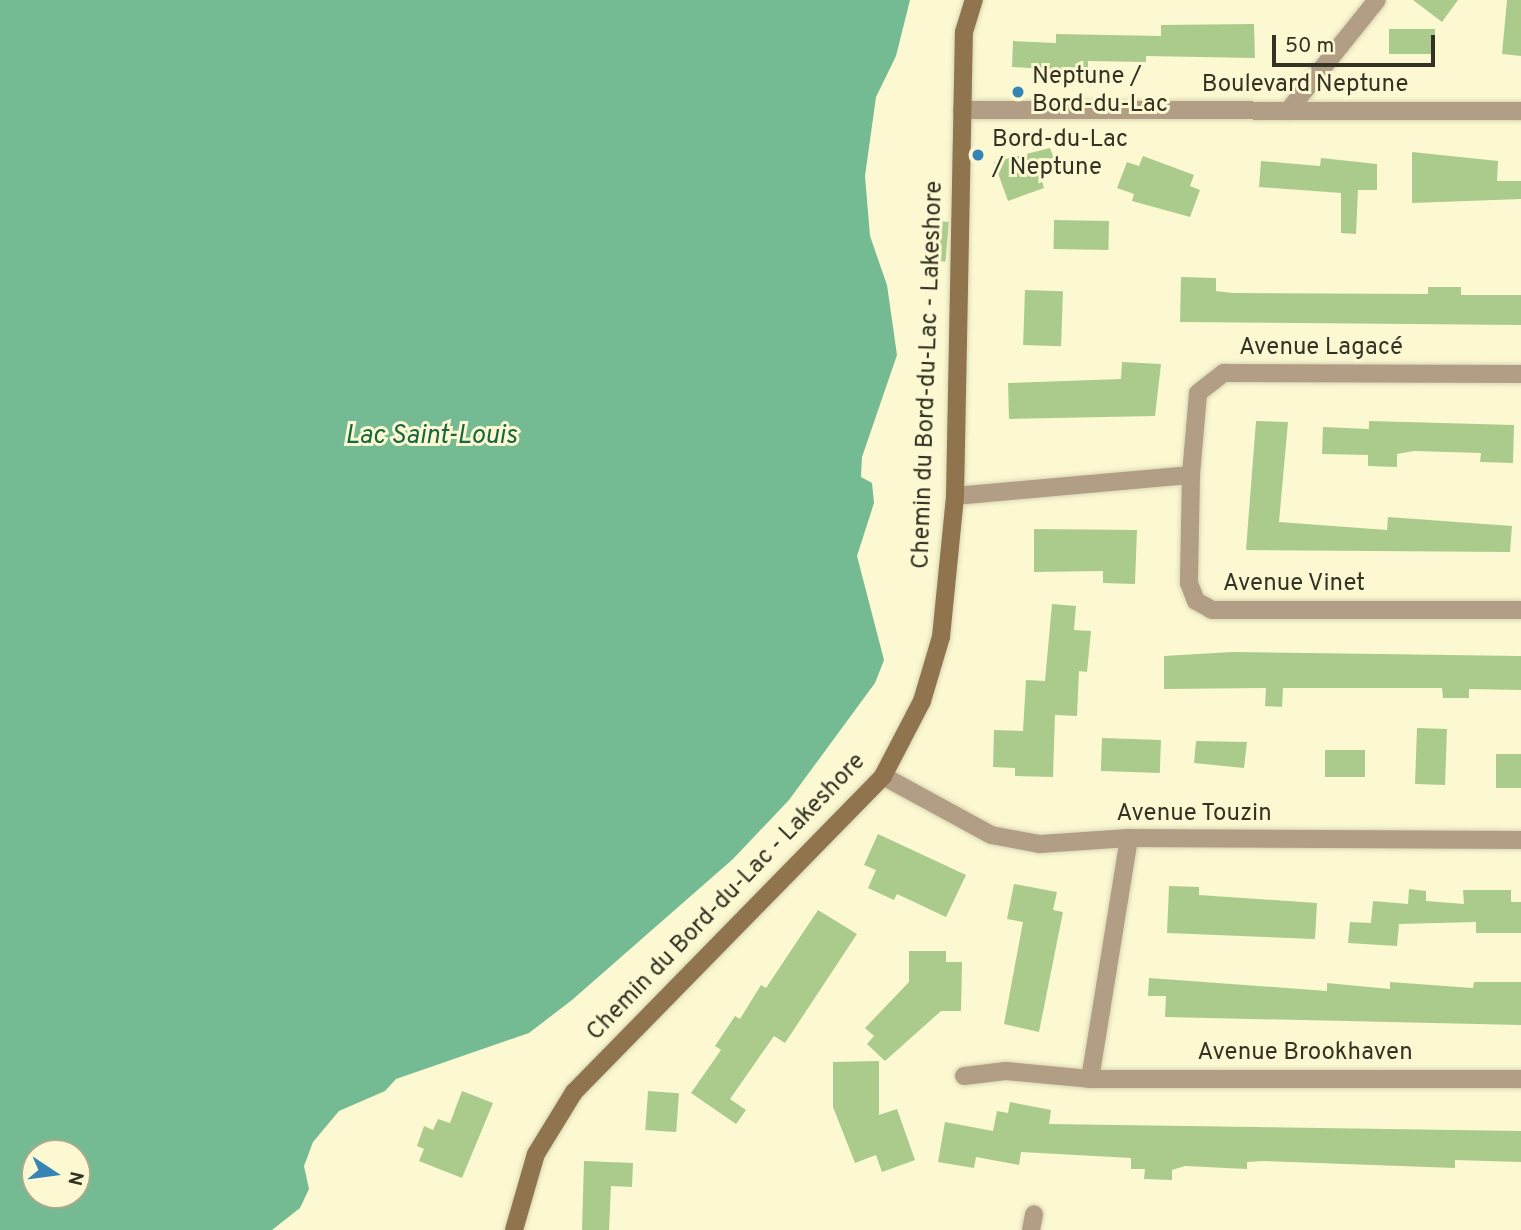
<!DOCTYPE html>
<meta charset="utf-8">
<style>
body{margin:0}
#map{position:relative;width:1521px;height:1230px;overflow:hidden;background:#fcf9d2;font-family:Overpass,sans-serif}
div>[style]{position:absolute}
.water>*{inset:0;background:#74ba92}
.building>*{inset:0;background:#abcb8c;transform-origin:0 0}
.roads{filter:drop-shadow(0 0 2px #d8d5b3) drop-shadow(0 0 2px #d8d5b3)}
.street>*{height:18px;margin:-9px;padding:0 9px;transform-origin:9px;border-radius:9px;background:#b19e85}
.secondary>*{height:18px;margin:-9px;padding:0 9px;transform-origin:9px;border-radius:9px;background:#8f744e}
.dots>*{width:19px;height:19px;translate:-50% -50%;box-sizing:border-box;border:4px solid #fcf9d2;border-radius:50%}
span{translate:-50% -50%;white-space:nowrap;text-align:center;line-height:1.15;-webkit-text-stroke:6px #fcf9d2;paint-order:stroke}
.poi-label{font-size:24px;color:#343224}
.left{translate:0 -50%;text-align:left}
.street-label{font-size:24px;color:#343224}
.water-label{font-size:26px;color:#156741;font-style:italic}
.north{position:absolute;left:21px;top:1139px;width:70px;height:70px;box-sizing:border-box;background:#fcf9d2;border:2px solid #aca98c;border-radius:50%;rotate:103deg;font-size:19px;font-weight:700;line-height:28px;text-align:center;color:#343224}
.north::after{content:'';display:block;margin:auto;width:24px;height:32px;background:#3684b6;clip-path:polygon(50% 0,100% 100%,50% 72%,0 100%)}
.scale{position:absolute;left:1272px;top:35px;width:163px;height:32px;box-sizing:border-box;border:4px solid #343224;border-top:0;padding-left:9px;font-size:21px;line-height:24px;white-space:nowrap;color:#343224;-webkit-text-stroke:5px #fcf9d2;paint-order:stroke}
</style>
<div id="map">
<div class="water">
<i style="clip-path:polygon(evenodd,0 0,910px 0,896px 56px,876px 97px,865px 176px,870px 236px,887px 285px,897px 355px,862px 457px,861px 477px,872px 483px,874px 503px,857px 556px,884px 660px,875px 683px,789px 800px,733px 859px,572px 1000px,529px 1033px,396px 1079px,385px 1091px,339px 1111px,313px 1142px,304px 1166px,309px 1189px,300px 1208px,272px 1230px,0 1230px,0 0,35px 1153px,77px 1153px,77px 1195px,35px 1195px,35px 1153px)"></i>
</div>
<div class="building">
<i style="clip-path:polygon(1413px 0,1458px 0,1442px 22px)"></i>
<i style="clip-path:polygon(1507px 0,1521px 0,1521px 56px,1502px 54px)"></i>
<i style="clip-path:polygon(1254px 24px,1255px 58px,1146px 56px,1146px 62px,1088px 61px,1088px 71px,1012px 67px,1013px 41px,1056px 43px,1056px 34px,1161px 36px,1161px 25px)"></i>
<i style="left:1435px;top:29px;width:25px;height:46px;rotate:90deg"></i>
<i style="clip-path:polygon(1050px 148px,1058px 169px,1040px 175px,1044px 188px,1008px 201px,994px 162px)"></i>
<i style="clip-path:polygon(1412px 152px,1498px 161px,1497px 181px,1521px 181px,1521px 199px,1412px 203px)"></i>
<i style="clip-path:polygon(1143px 156px,1194px 175px,1190px 186px,1200px 190px,1190px 217px,1132px 201px,1134px 194px,1117px 188px,1127px 162px,1139px 166px)"></i>
<i style="clip-path:polygon(1321px 158px,1377px 164px,1377px 190px,1358px 190px,1356px 234px,1341px 233px,1341px 193px,1259px 187px,1261px 161px,1320px 166px)"></i>
<i style="left:927px;top:220px;width:22px;height:40px;rotate:5deg"></i>
<i style="left:1054px;top:220px;width:55px;height:29px;rotate:1deg"></i>
<i style="clip-path:polygon(1181px 277px,1216px 278px,1216px 291px,1233px 293px,1428px 294px,1428px 287px,1461px 287px,1461px 295px,1521px 295px,1521px 325px,1180px 322px)"></i>
<i style="left:1025px;top:290px;width:38px;height:55px;rotate:2deg"></i>
<i style="clip-path:polygon(1122px 362px,1161px 364px,1155px 416px,1009px 419px,1008px 383px,1121px 379px)"></i>
<i style="clip-path:polygon(1256px 421px,1288px 422px,1279px 522px,1387px 530px,1388px 517px,1512px 526px,1510px 552px,1246px 550px)"></i>
<i style="clip-path:polygon(1369px 421px,1514px 425px,1513px 463px,1480px 462px,1481px 453px,1414px 451px,1397px 454px,1397px 467px,1368px 466px,1368px 455px,1322px 454px,1323px 427px,1369px 429px)"></i>
<i style="clip-path:polygon(1034px 529px,1137px 530px,1135px 584px,1103px 583px,1103px 571px,1034px 572px)"></i>
<i style="clip-path:polygon(1052px 604px,1076px 606px,1074px 630px,1091px 631px,1087px 672px,1079px 671px,1077px 716px,1055px 715px,1053px 777px,1015px 776px,1015px 768px,993px 767px,994px 730px,1023px 731px,1026px 680px,1045px 681px)"></i>
<i style="clip-path:polygon(1232px 652px,1521px 656px,1521px 690px,1469px 689px,1469px 698px,1443px 698px,1442px 688px,1283px 688px,1282px 707px,1265px 706px,1266px 688px,1164px 689px,1164px 656px)"></i>
<i style="left:1417px;top:728px;width:30px;height:56px;rotate:2deg"></i>
<i style="left:1102px;top:738px;width:59px;height:33px;rotate:2deg"></i>
<i style="clip-path:polygon(1196px 741px,1247px 742px,1244px 768px,1194px 763px)"></i>
<i style="left:1325px;top:750px;width:40px;height:27px"></i>
<i style="left:1496px;top:754px;width:25px;height:34px"></i>
<i style="clip-path:polygon(878px 834px,966px 875px,946px 917px,897px 894px,894px 900px,868px 888px,876px 870px,864px 865px)"></i>
<i style="clip-path:polygon(1014px 884px,1057px 892px,1053px 910px,1063px 912px,1039px 1032px,1004px 1024px,1023px 922px,1007px 919px)"></i>
<i style="clip-path:polygon(1169px 886px,1199px 887px,1199px 895px,1317px 903px,1315px 939px,1167px 933px)"></i>
<i style="clip-path:polygon(1409px 889px,1426px 891px,1426px 901px,1464px 904px,1463px 890px,1511px 890px,1511px 902px,1521px 902px,1521px 933px,1476px 933px,1476px 922px,1399px 924px,1397px 946px,1348px 943px,1350px 922px,1371px 923px,1373px 901px,1408px 904px)"></i>
<i style="clip-path:polygon(818px 910px,857px 934px,785px 1043px,774px 1036px,730px 1099px,746px 1110px,736px 1124px,691px 1093px,721px 1050px,715px 1046px,735px 1016px,740px 1019px,761px 985px,766px 988px)"></i>
<i style="clip-path:polygon(909px 951px,946px 951px,946px 962px,962px 962px,961px 1011px,941px 1011px,885px 1061px,867px 1044px,874px 1036px,865px 1028px,909px 982px)"></i>
<i style="clip-path:polygon(1149px 978px,1327px 991px,1327px 983px,1390px 989px,1390px 982px,1473px 988px,1474px 982px,1521px 982px,1521px 1025px,1165px 1017px,1166px 996px,1148px 996px)"></i>
<i style="clip-path:polygon(879px 1061px,879px 1115px,897px 1109px,915px 1160px,882px 1172px,876px 1155px,855px 1163px,833px 1107px,833px 1062px)"></i>
<i style="clip-path:polygon(462px 1091px,493px 1103px,462px 1178px,419px 1161px,424px 1149px,417px 1146px,424px 1126px,433px 1130px,438px 1119px,450px 1123px)"></i>
<i style="left:648px;top:1091px;width:31px;height:39px;rotate:4deg"></i>
<i style="clip-path:polygon(1010px 1102px,1051px 1110px,1049px 1124px,1521px 1131px,1521px 1162px,1455px 1160px,1455px 1168px,1264px 1161px,1247px 1162px,1247px 1169px,1185px 1166px,1172px 1170px,1172px 1180px,1144px 1179px,1145px 1169px,1131px 1169px,1131px 1158px,1021px 1152px,1019px 1165px,976px 1157px,974px 1168px,938px 1162px,945px 1122px,993px 1131px,997px 1111px,1008px 1113px)"></i>
<i style="clip-path:polygon(584px 1161px,633px 1163px,632px 1187px,611px 1186px,609px 1230px,582px 1230px)"></i>
</div>
<div class="roads">
<div class="street">
<i style="left:962px;top:110px;width:559px;rotate:0.1deg"></i>
<i style="left:1288px;top:111px;width:142px;rotate:-51.3deg"></i>
<i style="left:1191px;top:475px;width:108px;rotate:91.1deg"></i>
<i style="left:1189px;top:583px;width:19px;rotate:69deg"></i>
<i style="left:1196px;top:601px;width:18px;rotate:29deg"></i>
<i style="left:1212px;top:610px;width:309px"></i>
<i style="left:955px;top:496px;width:237px;rotate:-5.1deg"></i>
<i style="left:1191px;top:475px;width:82px;rotate:-85.1deg"></i>
<i style="left:1198px;top:393px;width:33px;rotate:-38deg"></i>
<i style="left:1224px;top:373px;width:297px;rotate:0.2deg"></i>
<i style="left:883px;top:776px;width:123px;rotate:28.6deg"></i>
<i style="left:991px;top:835px;width:50px;rotate:10.4deg"></i>
<i style="left:1040px;top:844px;width:89px;rotate:-3.9deg"></i>
<i style="left:1129px;top:838px;width:392px;rotate:0.3deg"></i>
<i style="left:964px;top:1076px;width:42px;rotate:-6.8deg"></i>
<i style="left:1006px;top:1071px;width:84px;rotate:5.4deg"></i>
<i style="left:1090px;top:1079px;width:431px"></i>
<i style="left:1090px;top:1079px;width:244px;rotate:-80.8deg"></i>
<i style="left:1031px;top:1230px;width:16px;rotate:-79deg"></i>
</div>
<div class="secondary">
<i style="left:514px;top:1230px;width:79px;rotate:-73.9deg"></i>
<i style="left:536px;top:1154px;width:73px;rotate:-58.5deg"></i>
<i style="left:574px;top:1092px;width:442px;rotate:-45.6deg"></i>
<i style="left:883px;top:776px;width:85px;rotate:-62.5deg"></i>
<i style="left:922px;top:701px;width:67px;rotate:-73.5deg"></i>
<i style="left:941px;top:637px;width:142px;rotate:-84.3deg"></i>
<i style="left:955px;top:496px;width:464px;rotate:-88.9deg"></i>
<i style="left:964px;top:32px;width:34px;rotate:-73deg"></i>
</div>
</div>
<div class="dots">
<i style="left:1018px;top:92px;background:#3684b6"></i>
<i style="left:978px;top:155px;background:#3684b6"></i>
</div>
<div class="poi-label">
<span class="left" style="left:1032px;top:92px">Neptune /<br>Bord-du-Lac</span>
<span class="left" style="left:992px;top:155px">Bord-du-Lac<br>/ Neptune</span>
</div>
<div class="street-label">
<span style="left:1305px;top:86px">Boulevard Neptune</span>
<span style="left:1321px;top:349px">Avenue Lagacé</span>
<span style="left:929px;top:375px;rotate:-88deg">Chemin du Bord-du-Lac - Lakeshore</span>
<span style="left:1294px;top:585px">Avenue Vinet</span>
<span style="left:1194px;top:815px">Avenue Touzin</span>
<span style="left:727px;top:898px;rotate:-46deg">Chemin du Bord-du-Lac - Lakeshore</span>
<span style="left:1305px;top:1054px">Avenue Brookhaven</span>
</div>
<div class="water-label">
<span style="left:431px;top:437px">Lac Saint-Louis</span>
</div>
<div class="north">N</div>
<div class="scale">50 m</div>
</div>
